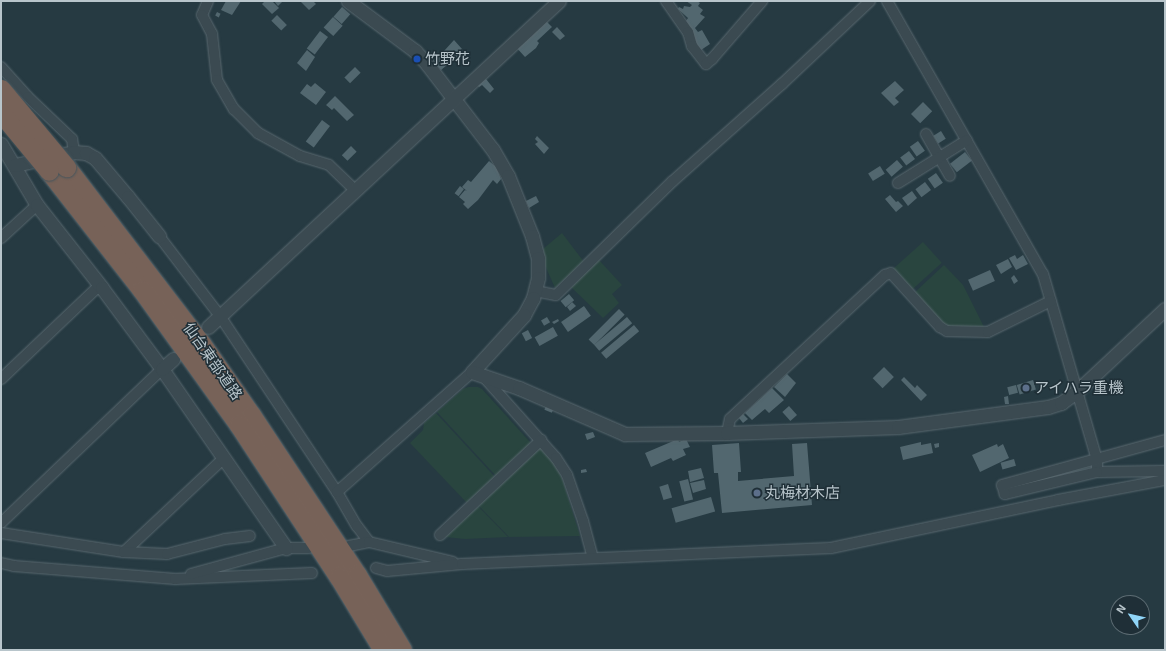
<!DOCTYPE html>
<meta charset="utf-8">
<style>
body{margin:0}
#map{position:relative;width:1166px;height:651px;overflow:hidden;background:#263a42;font-family:"Exo 2","Noto Sans JP",sans-serif}
div>[style]{position:absolute}
.green>*{inset:0;background:#29453f;transform-origin:0 0}
.building>*{inset:0;background:#52676f;transform-origin:0 0}
.roads{filter:drop-shadow(0 0 1px #59686f) drop-shadow(0 0 1px #59686f)}
.minor>*{height:10px;margin:-5px;padding:0 5px;transform-origin:5px;border-radius:5px;background:#3b4a51}
.tertiary>*{height:13px;margin:-6.5px;padding:0 6.5px;transform-origin:6.5px;border-radius:6.5px;background:#3b4a51}
.motorway>*{height:19px;margin:-9.5px;padding:0 9.5px;transform-origin:9.5px;border-radius:9.5px;background:#776258}
.bridges{filter:drop-shadow(0 0 1px #45555c) drop-shadow(0 0 1px #45555c)}
.motorway-bridge>*{height:19px;margin:-9.5px;padding:0 9.5px;transform-origin:9.5px;border-radius:9.5px;background:#776258}
.dots>*{width:11px;height:11px;translate:-50% -50%;box-sizing:border-box;border:2px solid #1f2f37;border-radius:50%}
span{translate:-50% -50%;white-space:nowrap;text-align:center;line-height:1.15;-webkit-text-stroke:3px #1f2f37;paint-order:stroke}
.poi-label{font-size:15px;color:#b8c5cb}
.left{translate:0 -50%;text-align:left}
.street-label{font-size:15px;color:#b8c5cb}
.frame{position:absolute;inset:0;border:2px solid #b8c5cb;pointer-events:none}
.north{position:absolute;left:1110px;top:595px;width:40px;height:40px;box-sizing:border-box;background:#1f2f37;border:1px solid #5c6b72;border-radius:50%;rotate:304deg;font-size:11px;font-weight:700;line-height:16px;text-align:center;color:#b8c5cb}
.north::after{content:'';display:block;margin:auto;width:14px;height:18px;background:#90d5f8;clip-path:polygon(50% 0,100% 100%,50% 72%,0 100%)}
</style>
<div id="map">
<div class="green">
<i style="clip-path:polygon(562px 233px,584px 262px,555px 288px,544px 263px,543px 249px)"></i>
<i style="left:923px;top:242px;width:28px;height:42px;rotate:48deg"></i>
<i style="clip-path:polygon(598px 259px,622px 285px,612px 294px,619px 303px,603px 318px,570px 286px)"></i>
<i style="clip-path:polygon(944px 265px,963px 285px,985px 329px,944px 326px,913px 294px)"></i>
<i style="clip-path:polygon(468px 387px,478px 387px,482px 389px,531px 443px,496px 476px,437px 412px,463px 389px)"></i>
<i style="clip-path:polygon(436px 413px,495px 477px,467px 503px,410px 443px,423px 430px,424px 423px)"></i>
<i style="clip-path:polygon(542px 448px,556px 466px,562px 478px,580px 536px,509px 537px,478px 505px,538px 449px)"></i>
<i style="clip-path:polygon(478px 506px,508px 537px,465px 539px,445px 537px)"></i>
</div>
<div class="building">
<i style="clip-path:polygon(226px 1px,241px 1px,232px 15px,221px 10px)"></i>
<i style="clip-path:polygon(265px 1px,272px 1px,279px 8px,272px 14px,262px 4px)"></i>
<i style="clip-path:polygon(274px 1px,283px 1px,278px 6px)"></i>
<i style="clip-path:polygon(300px 1px,313px 1px,316px 4px,309px 10px)"></i>
<i style="clip-path:polygon(686px 1px,697px 1px,700px 3px,698px 6px,703px 10px,700px 14px,705px 17px,695px 28px,698px 32px,702px 30px,710px 44px,701px 50px,684px 24px,688px 18px,678px 9px,679px 7px,683px 9px,684px 6px,690px 7px,692px 5px)"></i>
<i style="left:342px;top:7px;width:11px;height:13px;rotate:41deg"></i>
<i style="left:217px;top:12px;width:4px;height:4px;rotate:27deg"></i>
<i style="left:277px;top:15px;width:14px;height:8px;rotate:45deg"></i>
<i style="left:333px;top:17px;width:13px;height:14px;rotate:42deg"></i>
<i style="clip-path:polygon(544px 19px,552px 27px,537px 41px,539px 43px,536px 48px,525px 57px,515px 46px)"></i>
<i style="clip-path:polygon(557px 27px,565px 36px,560px 40px,552px 32px)"></i>
<i style="left:320px;top:31px;width:10px;height:22px;rotate:37deg"></i>
<i style="clip-path:polygon(454px 40px,462px 49px,456px 54px,458px 56px,441px 70px,434px 62px)"></i>
<i style="clip-path:polygon(307px 50px,315px 57px,306px 71px,297px 63px)"></i>
<i style="left:355px;top:67px;width:8px;height:15px;rotate:45deg"></i>
<i style="clip-path:polygon(486px 79px,494px 89px,490px 93px,482px 85px,479px 87px,477px 85px)"></i>
<i style="clip-path:polygon(895px 81px,904px 90px,895px 98px,899px 102px,894px 106px,881px 93px)"></i>
<i style="clip-path:polygon(315px 83px,326px 92px,316px 105px,300px 93px,307px 84px,311px 87px)"></i>
<i style="clip-path:polygon(335px 96px,354px 115px,347px 121px,334px 108px,332px 110px,326px 105px)"></i>
<i style="left:923px;top:102px;width:13px;height:17px;rotate:45deg"></i>
<i style="left:322px;top:120px;width:10px;height:27px;rotate:37deg"></i>
<i style="left:941px;top:131px;width:9px;height:9px;rotate:58deg"></i>
<i style="clip-path:polygon(537px 136px,549px 148px,544px 154px,535px 144px,538px 142px,535px 139px)"></i>
<i style="left:918px;top:141px;width:12px;height:10px;rotate:55deg"></i>
<i style="left:351px;top:146px;width:8px;height:13px;rotate:45deg"></i>
<i style="left:909px;top:151px;width:10px;height:11px;rotate:53deg"></i>
<i style="left:965px;top:152px;width:11px;height:19px;rotate:52deg"></i>
<i style="left:897px;top:160px;width:9px;height:15px;rotate:49deg"></i>
<i style="clip-path:polygon(489px 161px,496px 167px,501px 179px,497px 184px,493px 180px,478px 200px,468px 209px,463px 204px,465px 202px,459px 197px,465px 190px,467px 191px,462px 187px,468px 180px,471px 182px)"></i>
<i style="left:880px;top:166px;width:9px;height:14px;rotate:58deg"></i>
<i style="left:936px;top:173px;width:12px;height:10px;rotate:55deg"></i>
<i style="left:925px;top:182px;width:10px;height:12px;rotate:53deg"></i>
<i style="left:460px;top:186px;width:5px;height:9px;rotate:37deg"></i>
<i style="clip-path:polygon(912px 191px,917px 198px,908px 206px,902px 198px)"></i>
<i style="clip-path:polygon(890px 195px,896px 202px,898px 201px,903px 206px,896px 212px,885px 199px)"></i>
<i style="clip-path:polygon(536px 196px,539px 202px,529px 208px,526px 201px)"></i>
<i style="clip-path:polygon(1015px 255px,1017px 259px,1023px 255px,1028px 264px,1016px 270px,1009px 258px)"></i>
<i style="clip-path:polygon(1008px 259px,1012px 267px,1001px 274px,996px 265px)"></i>
<i style="left:990px;top:270px;width:12px;height:24px;rotate:66deg"></i>
<i style="clip-path:polygon(1014px 275px,1018px 281px,1014px 284px,1011px 278px)"></i>
<i style="left:569px;top:294px;width:8px;height:11px;rotate:50deg"></i>
<i style="clip-path:polygon(572px 302px,576px 306px,570px 311px,567px 307px)"></i>
<i style="left:584px;top:306px;width:12px;height:28px;rotate:55deg"></i>
<i style="left:619px;top:309px;width:8px;height:43px;rotate:45deg"></i>
<i style="left:547px;top:317px;width:6px;height:7px;rotate:59deg"></i>
<i style="left:627px;top:317px;width:8px;height:43px;rotate:50deg"></i>
<i style="clip-path:polygon(558px 319px,559px 321px,554px 324px,552px 322px)"></i>
<i style="left:634px;top:325px;width:8px;height:43px;rotate:50deg"></i>
<i style="left:553px;top:327px;width:10px;height:21px;rotate:61deg"></i>
<i style="left:528px;top:330px;width:9px;height:7px;rotate:63deg"></i>
<i style="left:884px;top:367px;width:14px;height:16px;rotate:45deg"></i>
<i style="clip-path:polygon(787px 374px,796px 383px,785px 397px,774px 387px)"></i>
<i style="clip-path:polygon(904px 377px,915px 388px,917px 385px,927px 395px,921px 401px,901px 380px)"></i>
<i style="left:1033px;top:380px;width:10px;height:17px;rotate:73deg"></i>
<i style="left:1016px;top:385px;width:8px;height:9px;rotate:76deg"></i>
<i style="clip-path:polygon(772px 388px,784px 400px,769px 413px,765px 409px,752px 420px,745px 413px)"></i>
<i style="clip-path:polygon(1008px 396px,1009px 404px,1005px 404px,1004px 397px)"></i>
<i style="left:546px;top:406px;width:8px;height:4px;rotate:23deg"></i>
<i style="left:789px;top:406px;width:12px;height:9px;rotate:48deg"></i>
<i style="clip-path:polygon(743px 414px,748px 419px,743px 423px,739px 418px)"></i>
<i style="clip-path:polygon(593px 432px,595px 437px,587px 440px,585px 434px)"></i>
<i style="clip-path:polygon(678px 439px,679px 442px,686px 439px,690px 447px,683px 449px,686px 455px,673px 461px,671px 458px,651px 467px,645px 453px)"></i>
<i style="clip-path:polygon(921px 442px,921px 445px,931px 443px,933px 453px,903px 460px,900px 447px)"></i>
<i style="clip-path:polygon(739px 443px,741px 472px,738px 472px,738px 481px,794px 476px,792px 444px,807px 443px,812px 505px,722px 513px,718px 473px,714px 473px,712px 445px)"></i>
<i style="clip-path:polygon(939px 443px,939px 447px,935px 448px,934px 444px)"></i>
<i style="clip-path:polygon(997px 444px,998px 447px,1003px 444px,1009px 458px,980px 472px,972px 455px)"></i>
<i style="left:1014px;top:459px;width:7px;height:14px;rotate:74deg"></i>
<i style="clip-path:polygon(701px 468px,704px 478px,690px 482px,688px 471px)"></i>
<i style="clip-path:polygon(586px 469px,587px 472px,581px 473px,581px 470px)"></i>
<i style="left:688px;top:479px;width:21px;height:9px;rotate:76deg"></i>
<i style="clip-path:polygon(704px 480px,706px 489px,693px 493px,690px 483px)"></i>
<i style="left:668px;top:484px;width:14px;height:9px;rotate:73deg"></i>
<i style="left:711px;top:497px;width:15px;height:41px;rotate:74deg"></i>
</div>
<div class="roads">
<div class="minor">
<i style="left:208px;top:1px;width:15px;rotate:113deg"></i>
<i style="left:202px;top:15px;width:21px;rotate:62deg"></i>
<i style="left:212px;top:34px;width:46px;rotate:83.8deg"></i>
<i style="left:217px;top:80px;width:34px;rotate:60deg"></i>
<i style="left:234px;top:109px;width:34px;rotate:45deg"></i>
<i style="left:258px;top:133px;width:48px;rotate:28.7deg"></i>
<i style="left:300px;top:156px;width:30px;rotate:17deg"></i>
<i style="left:329px;top:165px;width:37px;rotate:44deg"></i>
<i style="left:666px;top:1px;width:38px;rotate:55deg"></i>
<i style="left:688px;top:32px;width:15px;rotate:74deg"></i>
<i style="left:692px;top:46px;width:23px;rotate:52deg"></i>
<i style="left:706px;top:64px;width:8px;rotate:-40deg"></i>
<i style="left:712px;top:59px;width:77px;rotate:-49.2deg"></i>
<i style="left:887px;top:1px;width:314px;rotate:60.3deg"></i>
<i style="left:1043px;top:274px;width:194px;rotate:73.8deg"></i>
<i style="left:1097px;top:460px;width:12px;rotate:90deg"></i>
<i style="left:1097px;top:472px;width:68px;rotate:-0.8deg"></i>
<i style="left:1px;top:67px;width:40px;rotate:48deg"></i>
<i style="left:28px;top:97px;width:61px;rotate:43.7deg"></i>
<i style="left:72px;top:139px;width:13px;rotate:81deg"></i>
<i style="left:926px;top:134px;width:48px;rotate:60.3deg"></i>
<i style="left:898px;top:183px;width:81px;rotate:-31.9deg"></i>
<i style="left:159px;top:236px;width:101px;rotate:52.7deg"></i>
<i style="left:220px;top:316px;width:211px;rotate:56.4deg"></i>
<i style="left:337px;top:492px;width:39px;rotate:60deg"></i>
<i style="left:357px;top:526px;width:20px;rotate:53deg"></i>
<i style="left:1px;top:238px;width:49px;rotate:-42.5deg"></i>
<i style="left:535px;top:291px;width:21px;rotate:11deg"></i>
<i style="left:556px;top:295px;width:163px;rotate:-44.3deg"></i>
<i style="left:673px;top:181px;width:146px;rotate:-41.7deg"></i>
<i style="left:782px;top:84px;width:121px;rotate:-43.3deg"></i>
<i style="left:482px;top:375px;width:111px;rotate:48.3deg"></i>
<i style="left:556px;top:458px;width:20px;rotate:57deg"></i>
<i style="left:567px;top:475px;width:49px;rotate:70.8deg"></i>
<i style="left:583px;top:521px;width:38px;rotate:75deg"></i>
<i style="left:1px;top:379px;width:137px;rotate:-43.5deg"></i>
<i style="left:727px;top:433px;width:14px;rotate:-78deg"></i>
<i style="left:730px;top:419px;width:212px;rotate:-42.9deg"></i>
<i style="left:885px;top:275px;width:6px;rotate:-18deg"></i>
<i style="left:891px;top:273px;width:73px;rotate:47.8deg"></i>
<i style="left:940px;top:327px;width:8px;rotate:30deg"></i>
<i style="left:947px;top:331px;width:41px;rotate:1.4deg"></i>
<i style="left:988px;top:332px;width:70px;rotate:-26.2deg"></i>
<i style="left:1097px;top:472px;width:95px;rotate:166.6deg"></i>
<i style="left:1005px;top:494px;width:9px;rotate:-108deg"></i>
<i style="left:1002px;top:485px;width:169px;rotate:-15.4deg"></i>
<i style="left:337px;top:492px;width:181px;rotate:-41.6deg"></i>
<i style="left:1px;top:523px;width:223px;rotate:-43.7deg"></i>
<i style="left:1px;top:533px;width:124px;rotate:8.8deg"></i>
<i style="left:124px;top:552px;width:137px;rotate:-43.2deg"></i>
<i style="left:440px;top:535px;width:139px;rotate:-43.2deg"></i>
<i style="left:349px;top:546px;width:20px;rotate:-11deg"></i>
<i style="left:369px;top:542px;width:86px;rotate:13.4deg"></i>
<i style="left:124px;top:552px;width:43px;rotate:2.7deg"></i>
<i style="left:167px;top:554px;width:60px;rotate:-14.5deg"></i>
<i style="left:225px;top:539px;width:25px;rotate:-7deg"></i>
<i style="left:1px;top:563px;width:13px;rotate:13deg"></i>
<i style="left:14px;top:566px;width:162px;rotate:4.6deg"></i>
<i style="left:175px;top:579px;width:137px;rotate:-2.5deg"></i>
<i style="left:376px;top:568px;width:11px;rotate:15deg"></i>
<i style="left:387px;top:571px;width:75px;rotate:-5.3deg"></i>
<i style="left:462px;top:564px;width:369px;rotate:-2.5deg"></i>
<i style="left:831px;top:548px;width:232px;rotate:-11.9deg"></i>
<i style="left:1058px;top:500px;width:109px;rotate:-10.6deg"></i>
<i style="left:191px;top:574px;width:98px;rotate:-15.3deg"></i>
<i style="left:286px;top:548px;width:23px"></i>
</div>
<div class="tertiary">
<i style="left:348px;top:1px;width:84px;rotate:36.7deg"></i>
<i style="left:415px;top:51px;width:18px;rotate:47deg"></i>
<i style="left:427px;top:64px;width:108px;rotate:52.5deg"></i>
<i style="left:493px;top:150px;width:30px;rotate:60deg"></i>
<i style="left:508px;top:176px;width:65px;rotate:68.2deg"></i>
<i style="left:532px;top:236px;width:23px;rotate:75deg"></i>
<i style="left:538px;top:258px;width:20px;rotate:90deg"></i>
<i style="left:538px;top:278px;width:21px;rotate:104deg"></i>
<i style="left:533px;top:298px;width:19px;rotate:118deg"></i>
<i style="left:524px;top:315px;width:77px;rotate:132.4deg"></i>
<i style="left:472px;top:372px;width:50px;rotate:18.8deg"></i>
<i style="left:519px;top:388px;width:116px;rotate:23.5deg"></i>
<i style="left:625px;top:434px;width:102px;rotate:-0.6deg"></i>
<i style="left:727px;top:433px;width:171px;rotate:-2deg"></i>
<i style="left:898px;top:427px;width:151px;rotate:-7.6deg"></i>
<i style="left:1048px;top:407px;width:14px;rotate:-17deg"></i>
<i style="left:1061px;top:403px;width:19px;rotate:-36deg"></i>
<i style="left:1076px;top:392px;width:122px;rotate:-43deg"></i>
<i style="left:1px;top:144px;width:71px;rotate:59.5deg"></i>
<i style="left:37px;top:205px;width:105px;rotate:51.9deg"></i>
<i style="left:102px;top:288px;width:101px;rotate:53.5deg"></i>
<i style="left:162px;top:369px;width:218px;rotate:55.3deg"></i>
<i style="left:15px;top:165px;width:60px;rotate:-12.4deg"></i>
<i style="left:74px;top:152px;width:12px;rotate:5deg"></i>
<i style="left:86px;top:153px;width:10px;rotate:29deg"></i>
<i style="left:95px;top:158px;width:51px;rotate:49.8deg"></i>
<i style="left:128px;top:197px;width:50px;rotate:51.5deg"></i>
<i style="left:208px;top:327px;width:479px;rotate:-42.9deg"></i>
<i style="left:162px;top:369px;width:15px;rotate:-42deg"></i>
</div>
<div class="motorway">
<i style="left:66px;top:167px;width:224px;rotate:52.6deg"></i>
<i style="left:202px;top:345px;width:85px;rotate:55deg"></i>
<i style="left:251px;top:415px;width:192px;rotate:56.5deg"></i>
<i style="left:357px;top:575px;width:87px;rotate:59deg"></i>
<i style="left:49px;top:171px;width:151px;rotate:52deg"></i>
<i style="left:142px;top:290px;width:166px;rotate:54.3deg"></i>
<i style="left:239px;top:425px;width:182px;rotate:56.7deg"></i>
<i style="left:339px;top:577px;width:85px;rotate:58.9deg"></i>
</div>
</div>
<div class="bridges">
<div class="motorway-bridge">
<i style="left:1px;top:89px;width:102px;rotate:50.2deg"></i>
<i style="left:1px;top:113px;width:75px;rotate:50.4deg"></i>
</div>
</div>
<div class="dots">
<i style="left:417px;top:59px;background:#1a4fb4"></i>
<i style="left:1026px;top:388px;background:#5c6f8a"></i>
<i style="left:757px;top:493px;background:#5c6f8a"></i>
</div>
<div class="poi-label">
<span class="left" style="left:425px;top:59px">竹野花</span>
<span class="left" style="left:1034px;top:388px">アイハラ重機</span>
<span class="left" style="left:765px;top:493px">丸梅材木店</span>
</div>
<div class="street-label">
<span style="left:213px;top:361px;rotate:55deg">仙台東部道路</span>
</div>
<div class="frame"></div>
<div class="north">N</div>
</div>
